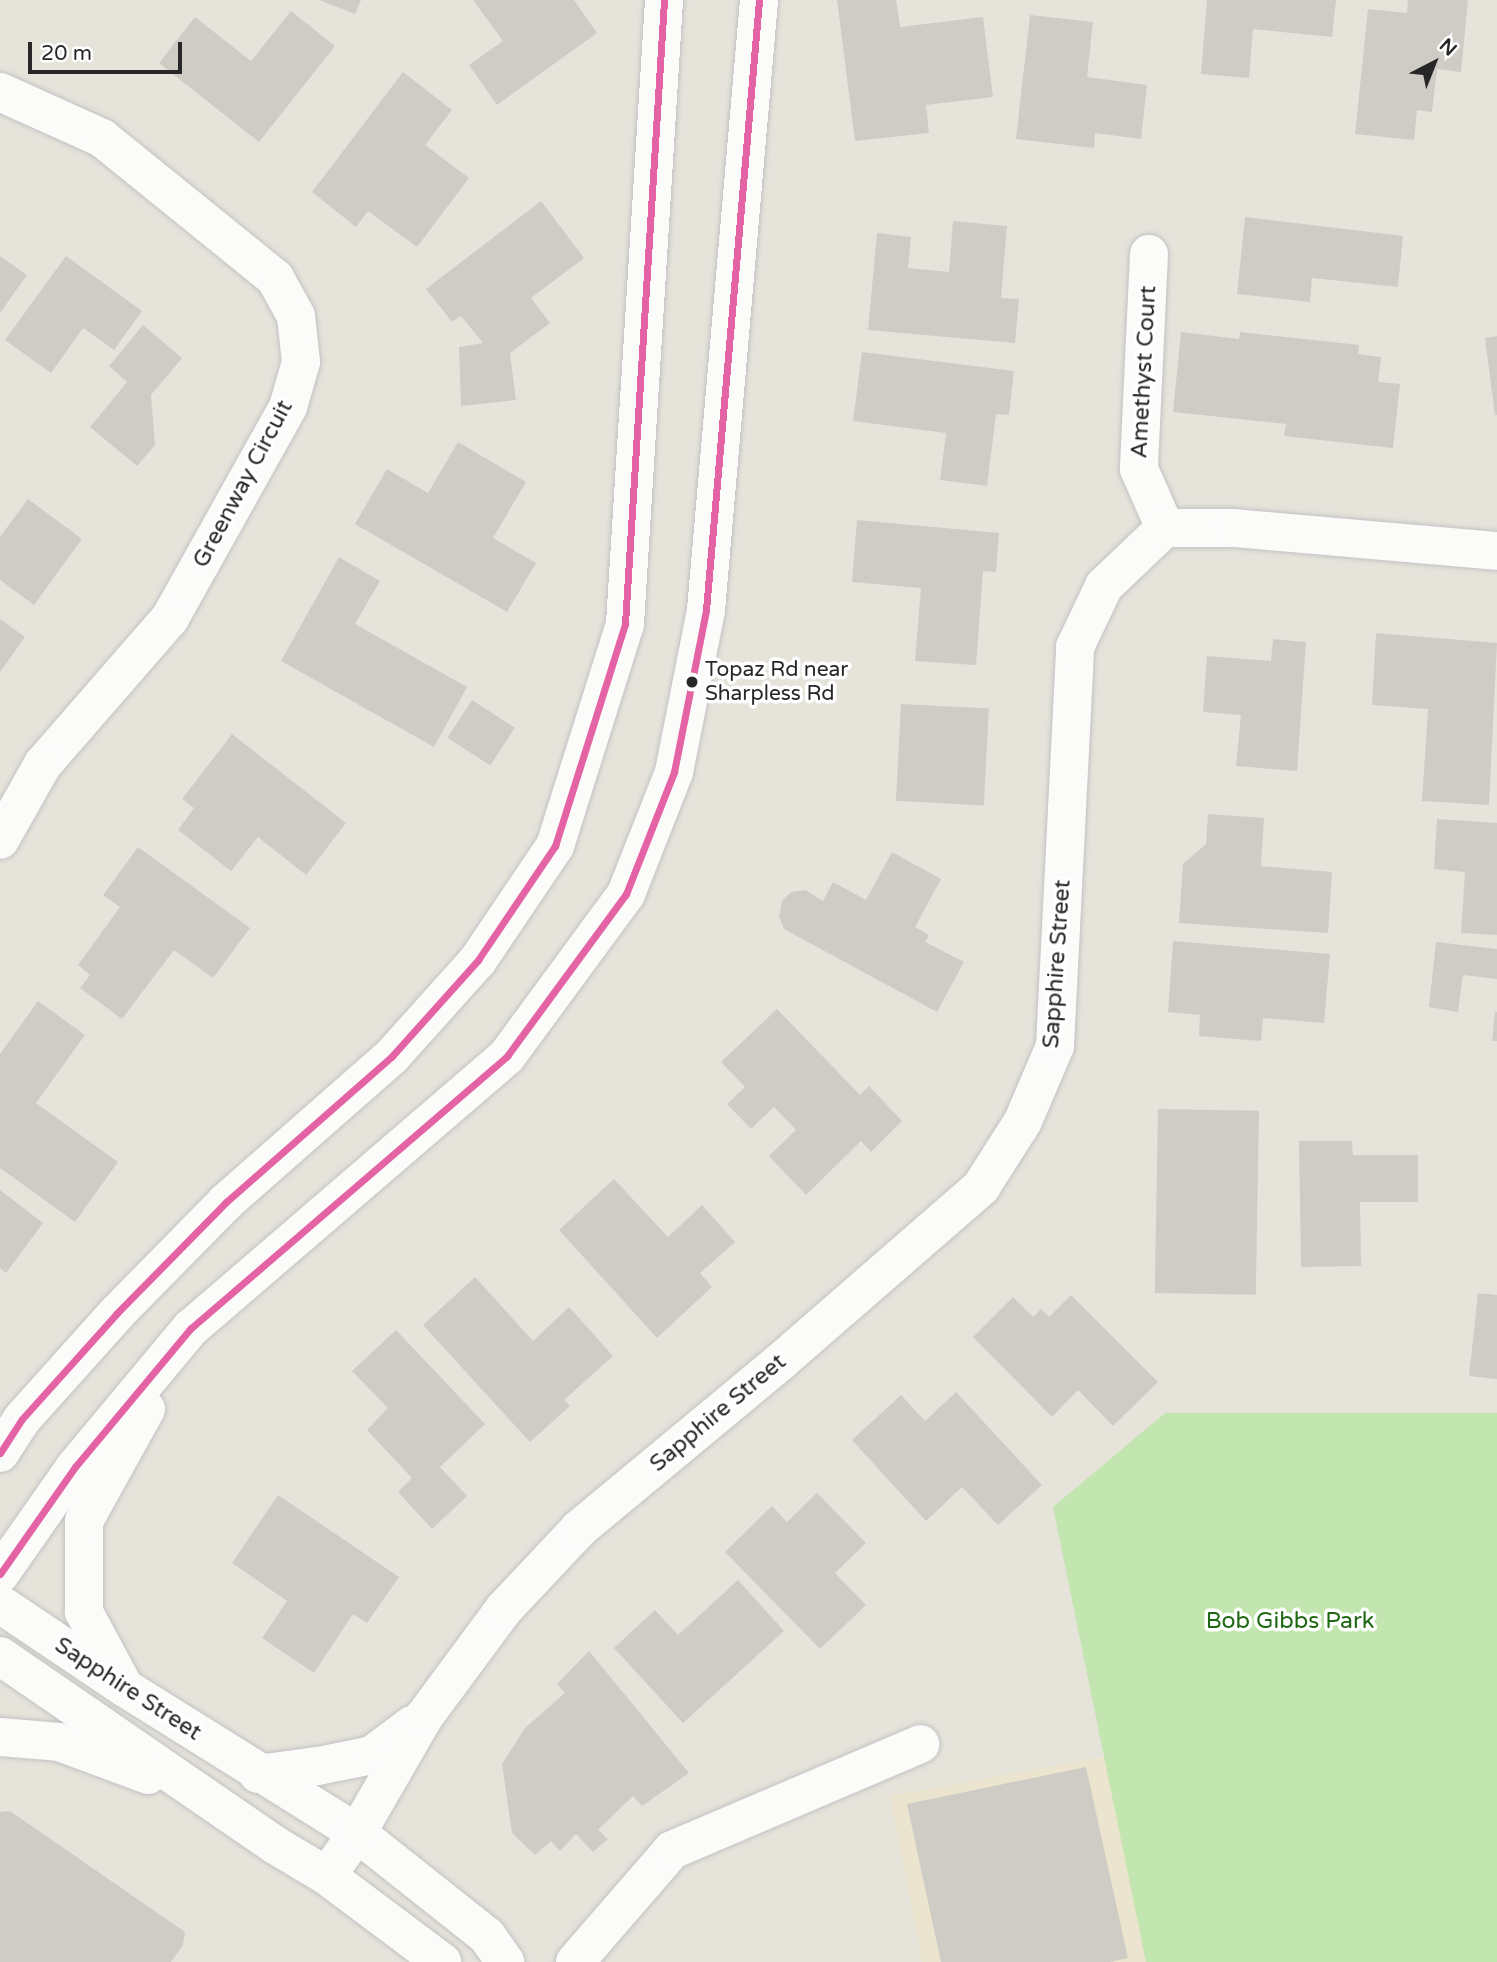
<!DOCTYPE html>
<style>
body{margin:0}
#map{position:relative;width:1497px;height:1962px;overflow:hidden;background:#e6e3db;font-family:"Varela Round",sans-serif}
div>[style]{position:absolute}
.education>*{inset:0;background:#ebe4ce}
.green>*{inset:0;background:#c3e6b0}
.building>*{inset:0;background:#cfccc6;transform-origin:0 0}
.roads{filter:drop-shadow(0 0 2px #c2c2c2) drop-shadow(0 0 2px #c2c2c2)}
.minor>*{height:38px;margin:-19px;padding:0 19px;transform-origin:19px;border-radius:19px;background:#fbfbfa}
.bus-1>*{height:7px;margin:-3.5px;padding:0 3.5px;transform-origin:3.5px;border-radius:3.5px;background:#e463a4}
.dots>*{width:19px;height:19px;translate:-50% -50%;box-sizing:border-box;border:4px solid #fff;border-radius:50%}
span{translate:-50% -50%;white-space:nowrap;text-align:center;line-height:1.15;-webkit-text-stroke:7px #fff;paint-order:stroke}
.bus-label{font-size:21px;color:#272727}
.left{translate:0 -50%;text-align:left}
.street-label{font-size:23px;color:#272727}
.park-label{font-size:23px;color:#1f6812}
.north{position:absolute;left:1399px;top:28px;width:70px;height:70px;-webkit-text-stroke:5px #fff;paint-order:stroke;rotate:42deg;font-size:19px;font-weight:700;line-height:28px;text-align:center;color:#272727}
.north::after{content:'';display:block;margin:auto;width:24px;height:32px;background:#272727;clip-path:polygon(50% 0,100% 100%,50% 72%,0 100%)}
.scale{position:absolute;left:28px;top:42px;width:154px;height:32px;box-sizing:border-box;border:4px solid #272727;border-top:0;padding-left:9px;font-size:21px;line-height:24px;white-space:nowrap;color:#272727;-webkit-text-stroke:5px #fff;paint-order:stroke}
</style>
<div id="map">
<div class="education">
<i style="clip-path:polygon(1107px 1756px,1146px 1962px,922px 1962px,890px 1796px)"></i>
</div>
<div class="green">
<i style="clip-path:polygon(1165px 1413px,1497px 1413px,1497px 1962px,1146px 1962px,1053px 1507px)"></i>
</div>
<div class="building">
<i style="clip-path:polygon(319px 0,361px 0,355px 14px)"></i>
<i style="clip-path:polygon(473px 0,574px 0,597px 33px,497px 105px,469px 65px,503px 41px)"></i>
<i style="clip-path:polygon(837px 0,896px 0,900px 27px,983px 17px,993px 97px,926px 105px,929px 133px,855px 141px)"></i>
<i style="clip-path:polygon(1207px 0,1336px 0,1332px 37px,1253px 29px,1249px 78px,1201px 74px)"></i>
<i style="clip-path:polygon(1408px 0,1468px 0,1461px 72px,1437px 69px,1432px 112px,1417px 110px,1414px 140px,1355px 134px,1368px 9px,1407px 13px)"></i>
<i style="clip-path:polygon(291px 11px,335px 46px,259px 142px,159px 63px,195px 17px,251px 61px)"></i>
<i style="clip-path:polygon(1030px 15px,1093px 22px,1087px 77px,1147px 85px,1141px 139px,1095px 133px,1094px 148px,1016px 139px)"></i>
<i style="clip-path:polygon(403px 72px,452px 110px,425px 145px,469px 178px,417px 247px,368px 211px,356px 227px,312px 192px)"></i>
<i style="clip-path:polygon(541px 201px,584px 258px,531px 298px,550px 323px,510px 353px,516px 400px,461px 406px,459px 347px,483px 343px,461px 316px,452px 322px,426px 289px)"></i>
<i style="clip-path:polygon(1245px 217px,1403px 236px,1398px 287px,1312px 278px,1310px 302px,1237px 294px)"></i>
<i style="clip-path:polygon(953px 221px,1007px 226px,1001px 298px,1019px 299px,1015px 343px,868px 330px,877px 233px,911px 237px,908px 268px,949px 272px)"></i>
<i style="clip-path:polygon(0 256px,27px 275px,0 313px)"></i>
<i style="clip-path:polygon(66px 256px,142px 311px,114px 350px,83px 328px,51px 373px,5px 340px)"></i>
<i style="clip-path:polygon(143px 325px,182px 358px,151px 395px,155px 445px,137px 466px,90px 427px,127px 382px,109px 366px)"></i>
<i style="clip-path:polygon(1181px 332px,1239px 339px,1240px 332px,1359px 345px,1358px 354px,1381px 357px,1378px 382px,1400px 384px,1393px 448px,1284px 436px,1286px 424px,1173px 412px)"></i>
<i style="clip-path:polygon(1497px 336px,1497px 415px,1495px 415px,1485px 338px)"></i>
<i style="clip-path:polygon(862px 352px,1014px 371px,1009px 415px,996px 414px,987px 486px,940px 480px,946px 433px,853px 421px)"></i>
<i style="clip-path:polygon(458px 442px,526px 482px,493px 538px,536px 563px,507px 612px,355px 524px,387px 469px,428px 493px)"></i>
<i style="clip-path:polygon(28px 499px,82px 539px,34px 605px,0 580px,0 537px)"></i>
<i style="clip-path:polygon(857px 520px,999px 533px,996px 572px,983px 571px,976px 665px,915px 661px,921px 588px,852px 582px)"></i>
<i style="clip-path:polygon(339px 557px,380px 581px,355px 624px,467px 687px,434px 747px,281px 661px)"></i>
<i style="clip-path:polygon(0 619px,25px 637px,0 672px)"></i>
<i style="clip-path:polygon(1376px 633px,1497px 643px,1489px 805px,1422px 801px,1428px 709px,1372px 705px)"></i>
<i style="clip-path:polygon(1273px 639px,1306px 642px,1297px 771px,1236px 766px,1241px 715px,1203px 712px,1207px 656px,1271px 661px)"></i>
<i style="left:472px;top:700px;width:51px;height:45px;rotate:33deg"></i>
<i style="left:901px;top:704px;width:88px;height:97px;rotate:3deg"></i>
<i style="clip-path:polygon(232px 734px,346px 823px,306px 875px,258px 837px,231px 871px,178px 830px,194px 808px,182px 799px)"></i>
<i style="clip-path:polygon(1208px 814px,1264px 818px,1261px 866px,1332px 872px,1328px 933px,1179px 923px,1183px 864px,1206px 844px)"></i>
<i style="clip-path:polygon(1437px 819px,1497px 823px,1497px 935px,1461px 933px,1465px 872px,1434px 869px)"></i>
<i style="clip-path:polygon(138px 847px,250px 928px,213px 978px,174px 950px,122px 1019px,80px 988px,90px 975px,78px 965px,120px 907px,103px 895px)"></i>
<i style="clip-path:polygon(892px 852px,941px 879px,915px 927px,929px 935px,925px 942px,964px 962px,937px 1012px,784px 929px,779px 916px,782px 901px,791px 892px,805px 890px,823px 901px,833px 882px,866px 900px)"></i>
<i style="clip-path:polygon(1173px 941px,1330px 954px,1324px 1023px,1263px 1018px,1261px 1041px,1199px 1036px,1200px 1015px,1168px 1012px)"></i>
<i style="clip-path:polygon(1436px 942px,1497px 949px,1497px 979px,1463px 975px,1458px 1012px,1429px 1007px)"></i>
<i style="clip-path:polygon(38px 1001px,85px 1035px,36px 1103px,118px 1162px,75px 1222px,0 1168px,0 1054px)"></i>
<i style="clip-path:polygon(777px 1009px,860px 1095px,869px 1086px,902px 1121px,871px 1152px,861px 1141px,806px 1195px,769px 1156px,796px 1130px,774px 1107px,751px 1129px,727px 1104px,745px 1087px,721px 1062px)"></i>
<i style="clip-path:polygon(1495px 1012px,1497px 1012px,1497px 1041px,1492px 1041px)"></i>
<i style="left:1158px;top:1109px;width:101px;height:184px;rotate:1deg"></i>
<i style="clip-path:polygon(1299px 1141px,1352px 1141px,1353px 1155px,1418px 1155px,1418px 1202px,1360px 1202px,1361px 1266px,1301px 1267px)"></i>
<i style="clip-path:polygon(614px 1179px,668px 1237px,702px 1205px,735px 1242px,700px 1273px,712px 1287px,657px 1338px,559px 1230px)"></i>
<i style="clip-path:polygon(0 1190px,43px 1223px,6px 1273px,0 1268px)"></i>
<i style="clip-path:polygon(475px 1277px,533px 1341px,569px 1307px,613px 1356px,564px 1400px,570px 1406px,530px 1442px,423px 1325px)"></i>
<i style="clip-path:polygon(1478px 1293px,1497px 1295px,1497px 1379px,1469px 1376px)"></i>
<i style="clip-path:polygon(1071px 1295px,1158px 1382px,1113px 1426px,1078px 1390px,1052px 1417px,973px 1337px,1013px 1297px,1033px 1317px,1041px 1309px,1049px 1317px)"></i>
<i style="clip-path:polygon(396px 1330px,485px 1424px,440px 1467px,467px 1496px,432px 1529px,398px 1492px,412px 1478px,367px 1430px,388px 1408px,352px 1371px)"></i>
<i style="clip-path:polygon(956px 1392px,1042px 1485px,998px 1525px,962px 1487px,926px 1521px,852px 1440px,901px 1395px,925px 1421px)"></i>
<i style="clip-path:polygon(817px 1493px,866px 1543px,835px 1573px,866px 1605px,820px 1649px,725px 1552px,772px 1506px,787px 1522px)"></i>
<i style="clip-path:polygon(278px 1495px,399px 1577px,367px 1623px,353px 1614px,314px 1673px,262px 1638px,287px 1601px,232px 1563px)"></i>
<i style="clip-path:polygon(738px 1580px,784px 1631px,683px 1723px,614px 1648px,655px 1610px,678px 1635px)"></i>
<i style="clip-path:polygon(589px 1651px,689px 1773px,642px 1806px,633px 1796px,598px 1830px,608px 1839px,593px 1852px,576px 1834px,560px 1851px,551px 1841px,535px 1855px,512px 1833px,502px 1764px,525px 1728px,565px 1693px,557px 1684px)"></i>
<i style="clip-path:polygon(1086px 1767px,1128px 1958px,1110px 1962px,941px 1962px,907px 1804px)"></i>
<i style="clip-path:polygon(10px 1811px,185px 1932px,183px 1945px,171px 1962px,0 1962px,0 1812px)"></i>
</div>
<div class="roads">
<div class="minor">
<i style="left:0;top:92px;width:112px;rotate:24.3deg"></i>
<i style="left:102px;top:138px;width:223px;rotate:39deg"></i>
<i style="left:275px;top:278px;width:43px;rotate:61.1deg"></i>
<i style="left:296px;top:316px;width:46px;rotate:83.8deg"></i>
<i style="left:301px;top:362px;width:47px;rotate:106.1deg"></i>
<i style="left:288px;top:407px;width:242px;rotate:119.2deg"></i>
<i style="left:170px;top:618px;width:194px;rotate:131deg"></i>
<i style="left:43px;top:764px;width:87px;rotate:119.5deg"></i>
<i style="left:1149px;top:254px;width:215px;rotate:92.7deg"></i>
<i style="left:1139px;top:469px;width:64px;rotate:66.2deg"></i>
<i style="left:0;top:1453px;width:40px;rotate:-57.1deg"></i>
<i style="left:22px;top:1419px;width:142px;rotate:-48.1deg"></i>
<i style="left:117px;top:1313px;width:156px;rotate:-45.5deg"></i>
<i style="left:226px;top:1202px;width:221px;rotate:-41.3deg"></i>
<i style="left:392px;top:1056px;width:129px;rotate:-48.1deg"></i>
<i style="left:478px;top:960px;width:138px;rotate:-56deg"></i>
<i style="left:555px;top:846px;width:233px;rotate:-72.5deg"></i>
<i style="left:625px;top:624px;width:625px;rotate:-86.42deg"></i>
<i style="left:0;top:1574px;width:131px;rotate:-55deg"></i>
<i style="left:75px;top:1467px;width:181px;rotate:-50.2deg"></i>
<i style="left:191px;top:1328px;width:417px;rotate:-40.7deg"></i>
<i style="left:507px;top:1056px;width:201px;rotate:-53.7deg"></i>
<i style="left:626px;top:894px;width:131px;rotate:-68.5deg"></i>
<i style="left:674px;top:772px;width:165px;rotate:-78.8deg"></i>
<i style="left:706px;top:610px;width:612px;rotate:-85.03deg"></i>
<i style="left:0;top:1604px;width:151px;rotate:33.9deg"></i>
<i style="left:125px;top:1688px;width:274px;rotate:32deg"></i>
<i style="left:357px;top:1833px;width:166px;rotate:38.4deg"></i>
<i style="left:487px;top:1936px;width:32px;rotate:55deg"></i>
<i style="left:0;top:1656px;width:334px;rotate:34.5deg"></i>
<i style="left:275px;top:1845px;width:61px;rotate:30.8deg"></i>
<i style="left:327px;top:1876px;width:144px;rotate:36.8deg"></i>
<i style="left:122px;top:1683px;width:81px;rotate:-118.2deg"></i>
<i style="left:84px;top:1612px;width:91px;rotate:-90deg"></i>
<i style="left:84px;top:1521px;width:128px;rotate:-61deg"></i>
<i style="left:0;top:1737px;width:59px;rotate:4.8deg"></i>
<i style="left:59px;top:1742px;width:95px;rotate:20.3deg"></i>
<i style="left:258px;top:1774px;width:61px;rotate:-7.6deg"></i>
<i style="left:318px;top:1766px;width:55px;rotate:-11.5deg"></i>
<i style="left:372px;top:1755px;width:50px;rotate:-36.9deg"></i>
<i style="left:327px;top:1876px;width:52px;rotate:-55.1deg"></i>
<i style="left:357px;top:1833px;width:134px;rotate:-60deg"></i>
<i style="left:424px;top:1717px;width:134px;rotate:-53.5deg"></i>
<i style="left:504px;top:1609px;width:110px;rotate:-46.8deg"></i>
<i style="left:579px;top:1529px;width:261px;rotate:-39.7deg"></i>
<i style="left:780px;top:1362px;width:267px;rotate:-41deg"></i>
<i style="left:981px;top:1187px;width:78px;rotate:-57.5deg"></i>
<i style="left:1023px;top:1121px;width:82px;rotate:-66.9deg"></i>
<i style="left:1055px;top:1046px;width:400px;rotate:-87.1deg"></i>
<i style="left:1075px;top:647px;width:68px;rotate:-64.6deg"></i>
<i style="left:1104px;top:586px;width:84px;rotate:-43.6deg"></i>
<i style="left:1165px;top:528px;width:69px"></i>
<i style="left:1234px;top:528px;width:264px;rotate:5deg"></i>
<i style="left:575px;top:1962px;width:148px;rotate:-49.1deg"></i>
<i style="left:672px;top:1850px;width:270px;rotate:-23.1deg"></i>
</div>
</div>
<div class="bus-1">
<i style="left:0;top:1453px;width:40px;rotate:-57.1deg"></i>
<i style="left:22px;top:1419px;width:142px;rotate:-48.1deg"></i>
<i style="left:117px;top:1313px;width:156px;rotate:-45.5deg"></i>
<i style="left:226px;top:1202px;width:221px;rotate:-41.3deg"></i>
<i style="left:392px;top:1056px;width:129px;rotate:-48.1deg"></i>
<i style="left:478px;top:960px;width:138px;rotate:-56deg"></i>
<i style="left:555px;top:846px;width:233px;rotate:-72.5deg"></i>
<i style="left:625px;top:624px;width:625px;rotate:-86.42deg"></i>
<i style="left:0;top:1574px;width:131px;rotate:-55deg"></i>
<i style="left:75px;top:1467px;width:181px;rotate:-50.2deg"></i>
<i style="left:191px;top:1328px;width:417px;rotate:-40.7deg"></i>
<i style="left:507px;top:1056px;width:201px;rotate:-53.7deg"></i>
<i style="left:626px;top:894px;width:131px;rotate:-68.5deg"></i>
<i style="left:674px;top:772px;width:165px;rotate:-78.8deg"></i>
<i style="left:706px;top:610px;width:612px;rotate:-85.03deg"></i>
</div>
<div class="dots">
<i style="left:692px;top:682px;background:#272727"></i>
</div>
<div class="bus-label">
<span class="left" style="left:705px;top:682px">Topaz Rd near<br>Sharpless Rd</span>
</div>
<div class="street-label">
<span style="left:1144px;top:372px;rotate:-87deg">Amethyst Court</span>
<span style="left:243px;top:484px;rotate:-62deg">Greenway Circuit</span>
<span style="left:1057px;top:964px;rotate:-86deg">Sapphire Street</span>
<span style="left:718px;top:1413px;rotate:-40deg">Sapphire Street</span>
<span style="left:128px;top:1689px;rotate:33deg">Sapphire Street</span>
</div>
<div class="park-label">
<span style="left:1290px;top:1621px">Bob Gibbs Park</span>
</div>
<div class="north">N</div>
<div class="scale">20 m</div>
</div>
